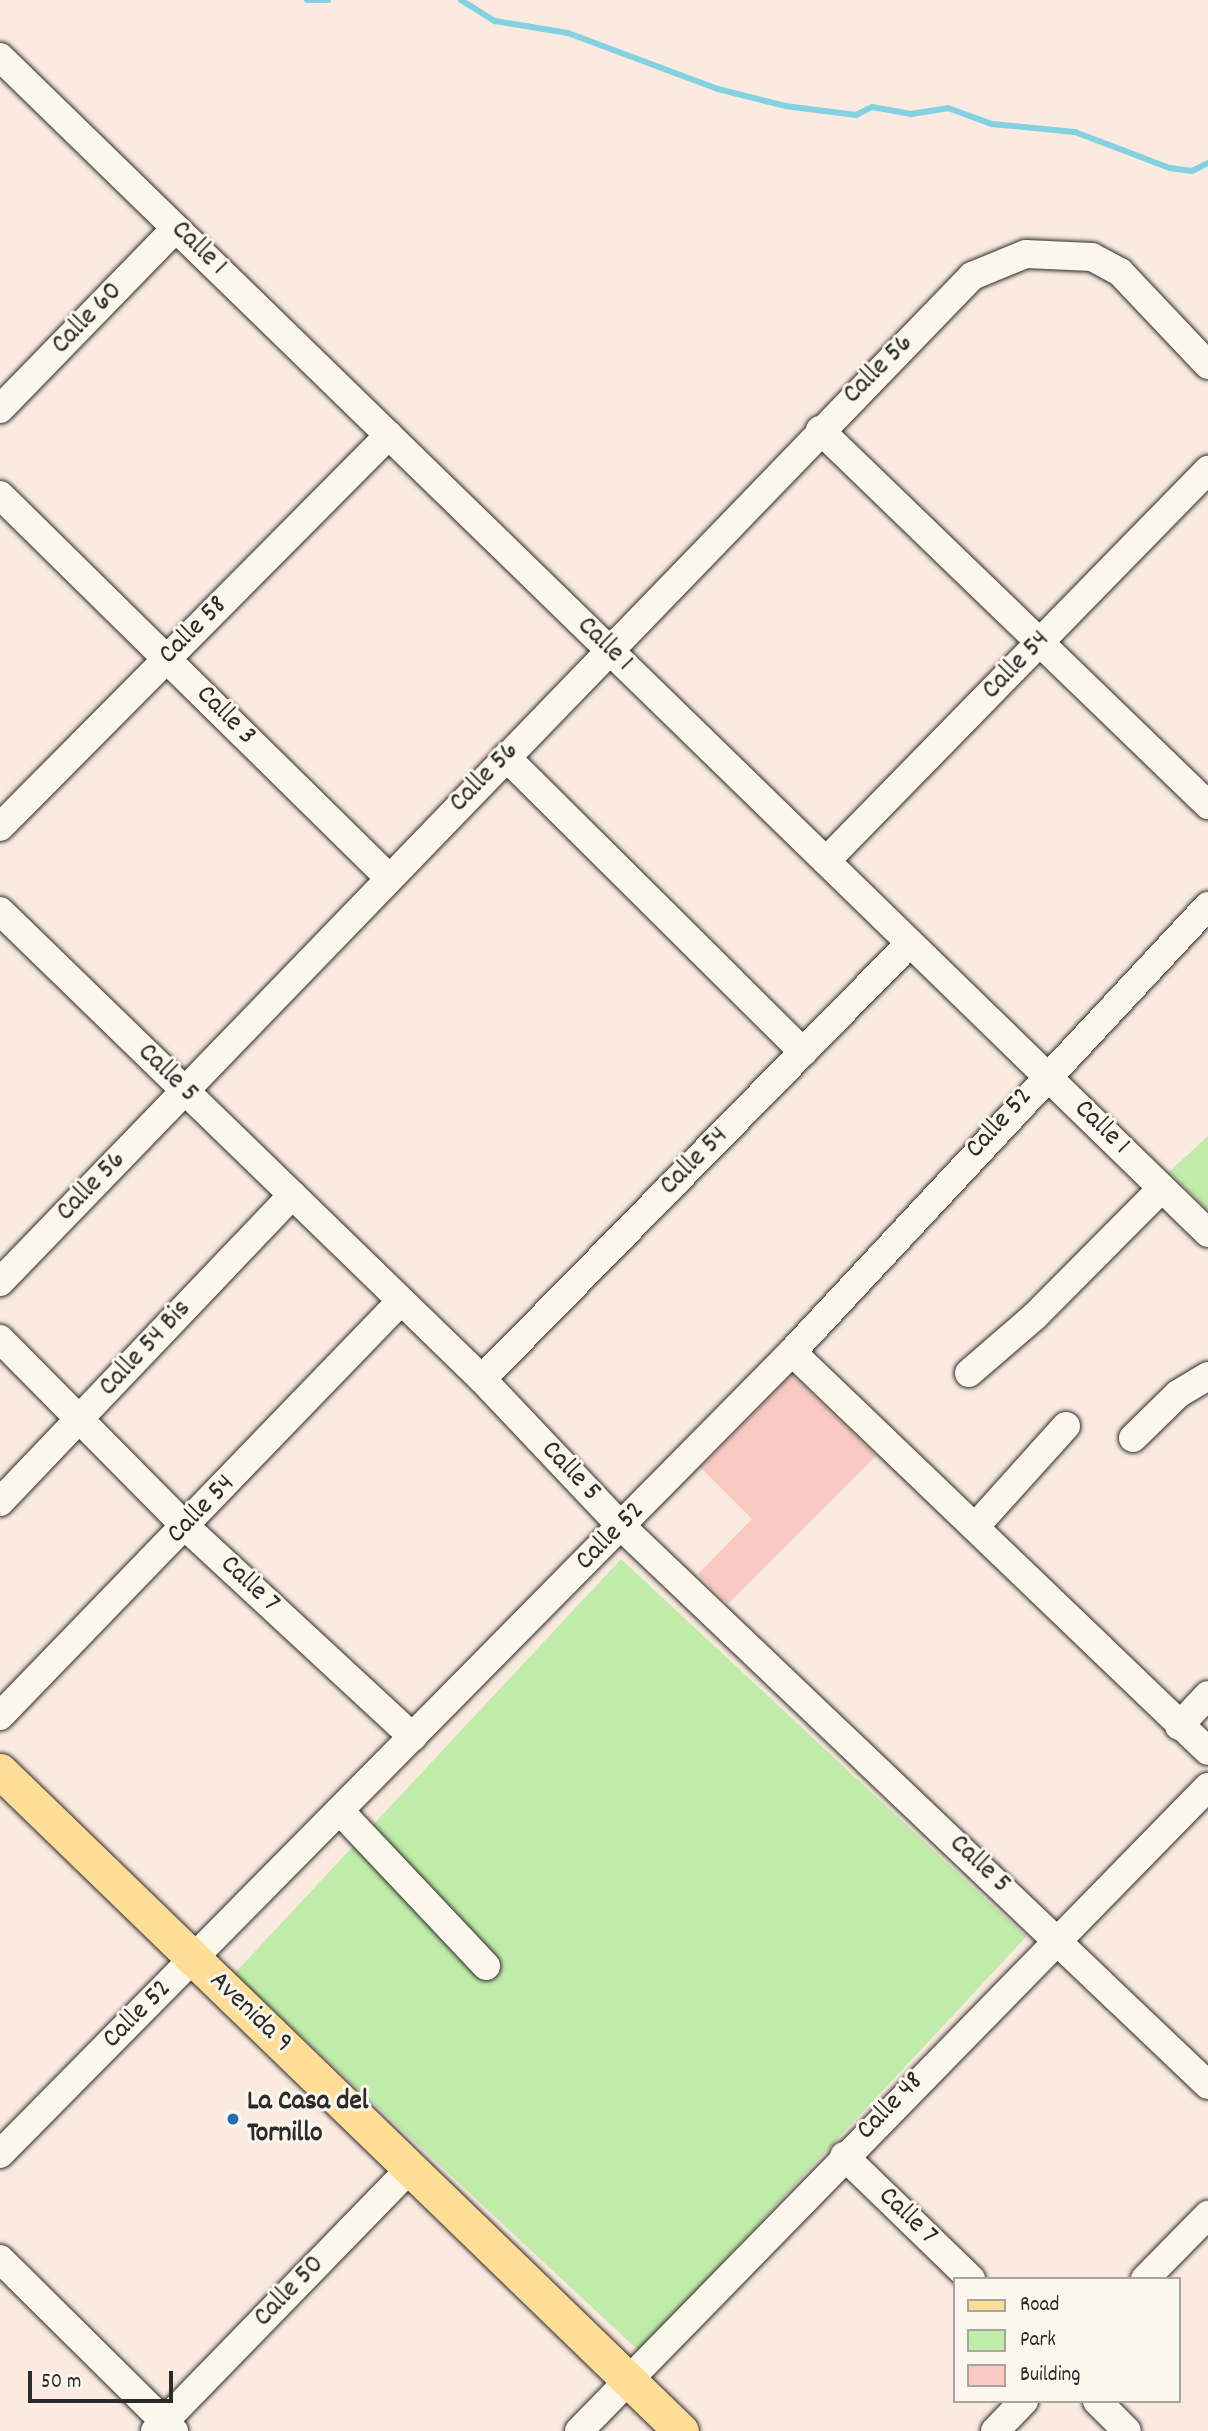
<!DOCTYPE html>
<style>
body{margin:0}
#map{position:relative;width:1208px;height:2431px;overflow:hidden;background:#fbeadf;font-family:Dekko,sans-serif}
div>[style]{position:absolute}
.green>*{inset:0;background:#c0eca9;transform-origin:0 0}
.stream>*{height:6px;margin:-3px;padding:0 3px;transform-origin:3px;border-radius:3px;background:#83d1e1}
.building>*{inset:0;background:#facac2}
.roads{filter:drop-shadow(0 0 2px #2b2b2b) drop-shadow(0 0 2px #2b2b2b)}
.minor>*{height:28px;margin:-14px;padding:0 14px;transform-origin:14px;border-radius:14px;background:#fbf7ec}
.major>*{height:35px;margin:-17.5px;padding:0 17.5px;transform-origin:17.5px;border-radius:17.5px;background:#fedd96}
.dots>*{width:19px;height:19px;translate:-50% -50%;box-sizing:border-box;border:4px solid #fbf7ec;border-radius:50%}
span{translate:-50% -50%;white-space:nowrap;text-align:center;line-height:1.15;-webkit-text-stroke:6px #fbf7ec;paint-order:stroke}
.street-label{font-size:28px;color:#2b2b2b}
.poi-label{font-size:28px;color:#2b2b2b;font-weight:700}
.left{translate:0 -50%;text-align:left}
.legend{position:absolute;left:953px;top:2277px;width:228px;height:126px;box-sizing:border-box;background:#fbf7ec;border:2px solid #a8a59f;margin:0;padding:9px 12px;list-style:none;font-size:21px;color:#2b2b2b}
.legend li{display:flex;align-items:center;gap:14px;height:35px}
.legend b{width:35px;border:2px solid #a8a59f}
.scale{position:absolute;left:28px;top:2371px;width:145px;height:32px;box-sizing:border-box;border:4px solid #2b2b2b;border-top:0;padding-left:9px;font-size:21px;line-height:24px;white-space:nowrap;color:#2b2b2b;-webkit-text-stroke:5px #fbf7ec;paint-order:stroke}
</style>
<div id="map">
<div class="green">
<i style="clip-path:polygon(1208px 1136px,1208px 1210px,1169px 1172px)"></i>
<i style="left:621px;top:1559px;width:554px;height:567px;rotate:43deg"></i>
</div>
<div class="stream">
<i style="left:307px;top:0;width:21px"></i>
<i style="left:461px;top:0;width:40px;rotate:32deg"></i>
<i style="left:495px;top:21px;width:74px;rotate:9.3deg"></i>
<i style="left:568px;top:33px;width:160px;rotate:20.5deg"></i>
<i style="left:718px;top:89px;width:69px;rotate:14.2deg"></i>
<i style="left:785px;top:106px;width:72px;rotate:7.2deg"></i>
<i style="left:856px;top:115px;width:18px;rotate:-27deg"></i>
<i style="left:872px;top:107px;width:40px;rotate:10deg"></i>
<i style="left:911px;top:114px;width:37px;rotate:-9deg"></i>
<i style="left:948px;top:108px;width:47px;rotate:20deg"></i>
<i style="left:992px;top:124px;width:83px;rotate:5.5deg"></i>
<i style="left:1075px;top:132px;width:102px;rotate:20.8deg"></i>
<i style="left:1170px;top:168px;width:22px;rotate:8deg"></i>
<i style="left:1192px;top:171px;width:18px;rotate:-27deg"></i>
</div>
<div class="building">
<i style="clip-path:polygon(792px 1375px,876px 1456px,728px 1604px,698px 1574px,752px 1519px,701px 1468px)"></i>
</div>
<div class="roads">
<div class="minor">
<i style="left:0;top:57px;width:1686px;rotate:44.23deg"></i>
<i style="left:0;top:409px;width:252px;rotate:-45.8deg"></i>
<i style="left:820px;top:430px;width:540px;rotate:44.02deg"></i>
<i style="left:0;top:495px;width:546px;rotate:44.55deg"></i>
<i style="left:506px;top:757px;width:419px;rotate:44.8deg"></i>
<i style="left:0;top:827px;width:552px;rotate:-45.22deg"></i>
<i style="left:826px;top:861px;width:547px;rotate:-45.67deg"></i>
<i style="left:0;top:911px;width:672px;rotate:44.16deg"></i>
<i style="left:482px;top:1379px;width:204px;rotate:46.6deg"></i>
<i style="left:622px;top:1527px;width:809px;rotate:43.6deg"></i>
<i style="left:0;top:1282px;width:1399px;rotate:-45.98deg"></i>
<i style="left:972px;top:276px;width:58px;rotate:-22.2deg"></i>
<i style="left:1026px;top:254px;width:66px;rotate:2.6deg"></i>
<i style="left:1092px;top:257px;width:32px;rotate:28deg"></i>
<i style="left:1120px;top:272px;width:128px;rotate:46.6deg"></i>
<i style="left:0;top:1339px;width:264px;rotate:45.3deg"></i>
<i style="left:186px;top:1527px;width:309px;rotate:42.8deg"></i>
<i style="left:792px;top:1352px;width:576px;rotate:43.81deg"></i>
<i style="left:969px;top:1373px;width:87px;rotate:-40.8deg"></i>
<i style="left:1035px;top:1316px;width:180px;rotate:-45.2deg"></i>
<i style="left:482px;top:1379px;width:608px;rotate:-45.53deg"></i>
<i style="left:1133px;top:1438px;width:63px;rotate:-44.4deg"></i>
<i style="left:1178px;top:1394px;width:35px;rotate:-31deg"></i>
<i style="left:0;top:1502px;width:424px;rotate:-46.4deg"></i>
<i style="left:975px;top:1527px;width:136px;rotate:-48deg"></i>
<i style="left:0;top:1716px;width:577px;rotate:-45.98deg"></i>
<i style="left:1179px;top:1726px;width:42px;rotate:-46.9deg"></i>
<i style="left:340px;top:1811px;width:213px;rotate:46.7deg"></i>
<i style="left:0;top:2154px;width:1127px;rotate:-45.36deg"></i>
<i style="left:792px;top:1352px;width:610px;rotate:-46.99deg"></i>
<i style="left:844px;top:2156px;width:177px;rotate:44.1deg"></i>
<i style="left:0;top:2259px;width:245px;rotate:44.7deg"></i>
<i style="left:1145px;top:2279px;width:90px;rotate:-45.5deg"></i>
<i style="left:1097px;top:2401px;width:42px;rotate:45deg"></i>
<i style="left:155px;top:2431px;width:366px;rotate:-45.8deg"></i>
<i style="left:579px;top:2431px;width:900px;rotate:-45.68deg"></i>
<i style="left:995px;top:2431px;width:42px;rotate:-46deg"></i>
</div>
<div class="major">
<i style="left:0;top:1771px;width:948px;rotate:44.1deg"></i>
</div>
</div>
<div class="dots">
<i style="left:233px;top:2119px;background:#1f6fb2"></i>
</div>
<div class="street-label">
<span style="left:198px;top:249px;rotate:44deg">Calle 1</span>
<span style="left:88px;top:319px;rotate:-46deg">Calle 60</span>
<span style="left:879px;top:370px;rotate:-45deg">Calle 56</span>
<span style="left:194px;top:631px;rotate:-45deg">Calle 58</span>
<span style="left:604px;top:645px;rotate:44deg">Calle 1</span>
<span style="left:1017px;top:666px;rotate:-46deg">Calle 54</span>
<span style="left:225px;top:716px;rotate:45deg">Calle 3</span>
<span style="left:485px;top:778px;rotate:-46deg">Calle 56</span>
<span style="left:167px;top:1074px;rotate:44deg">Calle 5</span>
<span style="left:1000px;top:1124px;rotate:-48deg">Calle 52</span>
<span style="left:1101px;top:1128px;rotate:44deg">Calle 1</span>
<span style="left:695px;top:1162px;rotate:-45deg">Calle 54</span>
<span style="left:92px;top:1187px;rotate:-46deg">Calle 56</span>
<span style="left:146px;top:1349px;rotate:-47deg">Calle 54 Bis</span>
<span style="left:570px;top:1472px;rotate:46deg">Calle 5</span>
<span style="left:202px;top:1510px;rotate:-46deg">Calle 54</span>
<span style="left:611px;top:1537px;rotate:-45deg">Calle 52</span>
<span style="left:249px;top:1585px;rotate:43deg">Calle 7</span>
<span style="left:979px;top:1865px;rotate:43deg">Calle 5</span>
<span style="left:250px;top:2013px;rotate:44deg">Avenida 9</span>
<span style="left:138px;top:2015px;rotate:-45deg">Calle 52</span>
<span style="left:891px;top:2107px;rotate:-46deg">Calle 48</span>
<span style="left:907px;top:2217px;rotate:44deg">Calle 7</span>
<span style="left:290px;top:2292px;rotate:-46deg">Calle 50</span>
</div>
<div class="poi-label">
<span class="left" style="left:247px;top:2119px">La Casa del<br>Tornillo</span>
</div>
<ul class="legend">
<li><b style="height:9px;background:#fedd96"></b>Road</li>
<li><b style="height:19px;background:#c0eca9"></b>Park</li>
<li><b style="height:19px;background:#facac2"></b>Building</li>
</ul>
<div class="scale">50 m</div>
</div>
